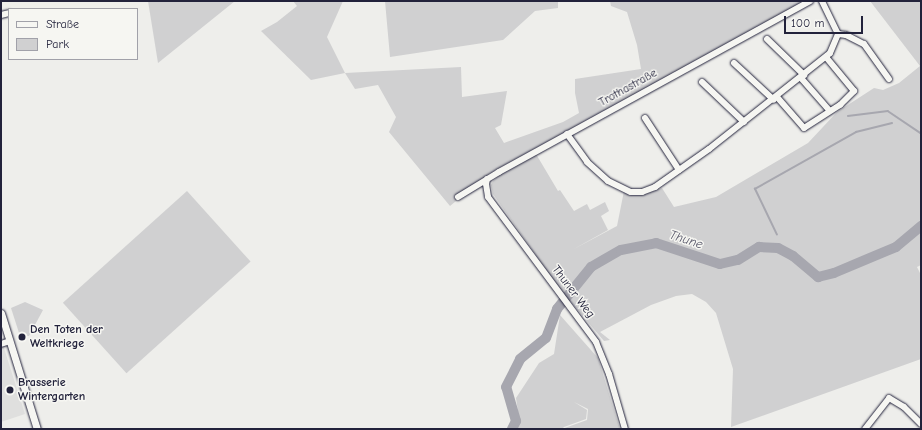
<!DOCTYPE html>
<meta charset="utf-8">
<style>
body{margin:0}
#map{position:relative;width:922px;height:430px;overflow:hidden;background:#eeeeeb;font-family:"Comic Neue",sans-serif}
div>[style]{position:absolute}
.built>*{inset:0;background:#dfdfde}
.green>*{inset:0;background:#d0d0d1;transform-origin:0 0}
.stream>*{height:1.5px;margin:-0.75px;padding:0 0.75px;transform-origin:0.75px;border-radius:0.75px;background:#a7a7af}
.river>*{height:10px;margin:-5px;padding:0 5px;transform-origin:5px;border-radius:5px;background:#a7a7af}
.roads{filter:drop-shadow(0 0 1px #22223b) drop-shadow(0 0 1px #22223b)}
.minor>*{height:6px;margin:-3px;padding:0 3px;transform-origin:3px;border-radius:3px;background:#f6f6f2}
.major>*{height:7px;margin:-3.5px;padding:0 3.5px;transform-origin:3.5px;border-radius:3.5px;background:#f6f6f2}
.dots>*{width:11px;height:11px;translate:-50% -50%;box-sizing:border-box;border:2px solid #f6f6f2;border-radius:50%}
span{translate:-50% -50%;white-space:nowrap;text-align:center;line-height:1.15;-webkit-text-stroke:3px #f6f6f2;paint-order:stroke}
.street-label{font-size:12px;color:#22223b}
.poi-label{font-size:12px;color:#22223b;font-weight:700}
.left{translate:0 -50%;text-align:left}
.water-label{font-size:13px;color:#575769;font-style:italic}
.frame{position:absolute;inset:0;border:2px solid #22223b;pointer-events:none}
.legend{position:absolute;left:8px;top:8px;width:130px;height:52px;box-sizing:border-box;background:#f6f6f2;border:1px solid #a1a1a9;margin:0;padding:5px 7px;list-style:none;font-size:12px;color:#22223b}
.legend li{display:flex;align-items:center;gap:8px;height:20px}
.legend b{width:20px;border:1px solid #a1a1a9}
.scale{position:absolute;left:784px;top:16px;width:79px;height:18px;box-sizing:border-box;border:2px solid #22223b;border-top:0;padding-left:5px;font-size:12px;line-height:14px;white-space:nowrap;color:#22223b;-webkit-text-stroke:3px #f6f6f2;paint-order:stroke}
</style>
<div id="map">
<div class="built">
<i style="clip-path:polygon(3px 345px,25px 414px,1px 422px,1px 346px)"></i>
</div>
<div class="green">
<i style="clip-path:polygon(148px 1px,235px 1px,158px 63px)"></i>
<i style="clip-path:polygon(293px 1px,343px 1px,327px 37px,345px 73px,461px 67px,462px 97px,507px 91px,501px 125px,495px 128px,504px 143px,563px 122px,579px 113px,575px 93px,575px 79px,641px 69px,637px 45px,627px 12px,611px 6px,610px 1px,805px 1px,490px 173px,450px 206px,389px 132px,396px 117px,378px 85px,355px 89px,345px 73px,311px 80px,261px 31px,277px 22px,297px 6px)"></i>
<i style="clip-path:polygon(385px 1px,558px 1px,558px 8px,535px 11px,503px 40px,390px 57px)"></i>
<i style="clip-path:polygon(870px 1px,921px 1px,921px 265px,917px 267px,921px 275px,921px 359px,731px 427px,733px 369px,716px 313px,706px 302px,692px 294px,676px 296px,651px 305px,600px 332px,610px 340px,604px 341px,559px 288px,493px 194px,491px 185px,493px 181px,501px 174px,536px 154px,558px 191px,560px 190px,574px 211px,587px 204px,590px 210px,605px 202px,609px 211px,601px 216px,608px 230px,572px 250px,617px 226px,624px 191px,643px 195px,662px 188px,674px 207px,716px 197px,808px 143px,837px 112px,874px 88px,883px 90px,899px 83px,920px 66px)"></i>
<i style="left:187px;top:191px;width:95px;height:167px;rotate:48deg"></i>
<i style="clip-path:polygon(25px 302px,43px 310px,29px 336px,20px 336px,11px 308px)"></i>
<i style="clip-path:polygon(560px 315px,598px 358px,620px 429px,562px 429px,587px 420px,588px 409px,574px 402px,587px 410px,586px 419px,564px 427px,562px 429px,516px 429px,519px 418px,516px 398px,539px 363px,554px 354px)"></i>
</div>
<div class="stream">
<i style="left:848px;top:116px;width:40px;rotate:-7.1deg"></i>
<i style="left:888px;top:111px;width:40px;rotate:34deg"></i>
<i style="left:777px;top:235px;width:51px;rotate:-115.6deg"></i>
<i style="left:755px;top:189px;width:116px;rotate:-29.4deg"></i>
<i style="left:856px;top:132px;width:37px;rotate:-14deg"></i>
</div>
<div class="river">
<i style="left:512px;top:429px;width:9px;rotate:-63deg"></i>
<i style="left:516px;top:421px;width:35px;rotate:-106deg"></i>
<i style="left:506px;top:387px;width:31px;rotate:-63deg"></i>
<i style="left:520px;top:359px;width:33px;rotate:-39deg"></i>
<i style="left:546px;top:338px;width:31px;rotate:-69deg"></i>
<i style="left:557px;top:309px;width:54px;rotate:-51deg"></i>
<i style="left:591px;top:267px;width:34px;rotate:-30deg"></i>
<i style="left:621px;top:250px;width:36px;rotate:-11deg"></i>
<i style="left:656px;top:243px;width:67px;rotate:18.2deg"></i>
<i style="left:720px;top:264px;width:18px;rotate:-13deg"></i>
<i style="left:738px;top:260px;width:25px;rotate:-32deg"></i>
<i style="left:759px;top:247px;width:19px;rotate:3deg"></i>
<i style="left:778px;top:248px;width:17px;rotate:28deg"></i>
<i style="left:793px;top:256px;width:33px;rotate:40deg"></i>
<i style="left:818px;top:277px;width:16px;rotate:-14deg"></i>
<i style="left:834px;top:273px;width:67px;rotate:-22.8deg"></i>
<i style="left:896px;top:247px;width:33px;rotate:-40deg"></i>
</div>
<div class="roads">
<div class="minor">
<i style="left:1px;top:15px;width:8px;rotate:-14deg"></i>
<i style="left:838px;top:34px;width:8px;rotate:7deg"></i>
<i style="left:846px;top:35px;width:20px;rotate:27deg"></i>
<i style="left:864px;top:44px;width:43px;rotate:54.5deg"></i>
<i style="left:767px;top:39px;width:52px;rotate:44.2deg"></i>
<i style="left:734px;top:63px;width:54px;rotate:42.8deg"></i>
<i style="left:801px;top:78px;width:43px;rotate:48.8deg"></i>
<i style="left:702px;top:82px;width:58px;rotate:43.6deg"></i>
<i style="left:777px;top:97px;width:41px;rotate:48.9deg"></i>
<i style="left:804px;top:128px;width:43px;rotate:-32.6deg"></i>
<i style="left:840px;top:105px;width:20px;rotate:-45deg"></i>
<i style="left:854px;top:91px;width:44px;rotate:-129.5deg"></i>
<i style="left:645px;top:118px;width:62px;rotate:56.8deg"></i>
<i style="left:567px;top:134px;width:34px;rotate:54deg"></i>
<i style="left:587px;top:162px;width:28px;rotate:42deg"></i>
<i style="left:608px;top:181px;width:25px;rotate:26deg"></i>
<i style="left:631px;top:192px;width:11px"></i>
<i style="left:642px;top:192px;width:14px;rotate:-21deg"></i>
<i style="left:655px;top:187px;width:66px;rotate:-35.1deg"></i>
<i style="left:709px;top:149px;width:154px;rotate:-38.4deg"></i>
<i style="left:830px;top:53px;width:21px;rotate:-67deg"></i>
<i style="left:838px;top:34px;width:37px;rotate:-116deg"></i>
<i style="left:487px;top:179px;width:5px;rotate:101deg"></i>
<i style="left:486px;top:184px;width:13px;rotate:81deg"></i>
<i style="left:488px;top:197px;width:181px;rotate:53.3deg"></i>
<i style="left:596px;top:342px;width:35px;rotate:68deg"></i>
<i style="left:609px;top:374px;width:57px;rotate:73.8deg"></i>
<i style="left:458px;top:197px;width:48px;rotate:-31.4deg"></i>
<i style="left:499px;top:172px;width:355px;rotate:-28.8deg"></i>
<i style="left:1px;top:344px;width:9px;rotate:-18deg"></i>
<i style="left:865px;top:429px;width:39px;rotate:-52deg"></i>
<i style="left:889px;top:398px;width:17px;rotate:31deg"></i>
<i style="left:904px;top:407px;width:24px;rotate:45deg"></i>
</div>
<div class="major">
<i style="left:1px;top:313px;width:121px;rotate:72.8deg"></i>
</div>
</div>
<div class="dots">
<i style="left:22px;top:337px;background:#22223b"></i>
<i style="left:10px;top:390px;background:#22223b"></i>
</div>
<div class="street-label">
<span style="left:628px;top:88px;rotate:-29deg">Trothastraße</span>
<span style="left:573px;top:292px;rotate:53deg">Thuner Weg</span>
</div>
<div class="poi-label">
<span class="left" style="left:30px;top:337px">Den Toten der<br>Weltkriege</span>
<span class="left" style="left:18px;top:390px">Brasserie<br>Wintergarten</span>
</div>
<div class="water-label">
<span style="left:686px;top:240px;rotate:18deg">Thune</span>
</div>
<div class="frame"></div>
<ul class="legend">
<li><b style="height:5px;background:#f6f6f2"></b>Straße</li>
<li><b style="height:11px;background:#d0d0d1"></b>Park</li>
</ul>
<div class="scale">100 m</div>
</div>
